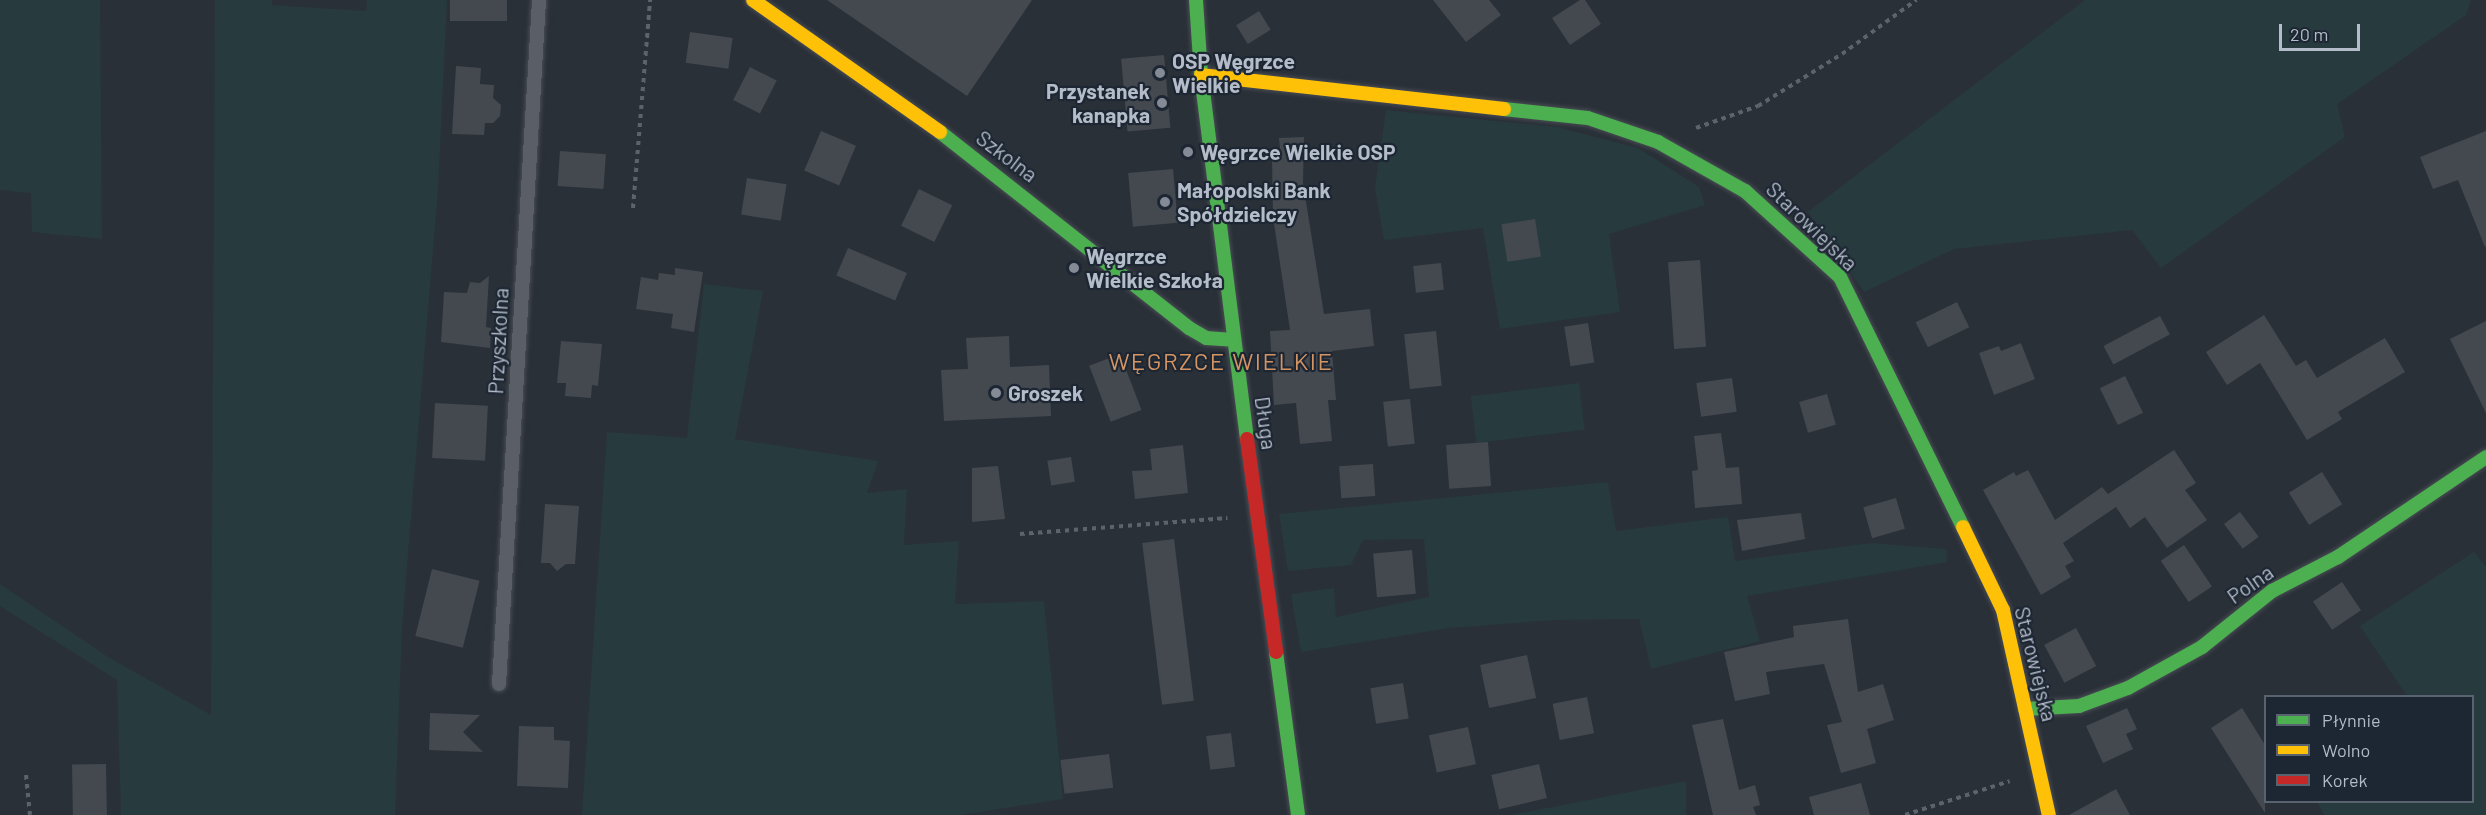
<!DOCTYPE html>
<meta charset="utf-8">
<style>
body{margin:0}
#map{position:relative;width:2486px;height:815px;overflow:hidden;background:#2a3038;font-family:Barlow,sans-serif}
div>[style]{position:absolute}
.green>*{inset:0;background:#273a3e;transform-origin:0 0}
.building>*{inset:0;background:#444950;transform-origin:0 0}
.path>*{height:4px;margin-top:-2px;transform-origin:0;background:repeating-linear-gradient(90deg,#5d636a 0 4.5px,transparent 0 9px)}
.roads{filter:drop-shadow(0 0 2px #484c53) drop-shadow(0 0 2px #484c53)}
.lane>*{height:14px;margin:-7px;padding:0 7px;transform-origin:7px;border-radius:7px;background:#5a5e66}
.fast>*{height:14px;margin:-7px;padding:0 7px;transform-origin:7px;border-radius:7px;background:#4caf50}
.slow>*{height:14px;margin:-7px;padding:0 7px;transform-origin:7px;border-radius:7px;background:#ffc107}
.jam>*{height:14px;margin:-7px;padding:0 7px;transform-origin:7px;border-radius:7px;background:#c62828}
.dots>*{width:16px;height:16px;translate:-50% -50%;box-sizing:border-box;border:3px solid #1d2633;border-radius:50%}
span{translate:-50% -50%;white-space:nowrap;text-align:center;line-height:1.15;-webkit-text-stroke:4.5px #1d2633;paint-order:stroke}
.poi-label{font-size:21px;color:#b4bcc9;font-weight:700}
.left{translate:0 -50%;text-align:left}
.right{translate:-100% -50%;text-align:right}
.street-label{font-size:21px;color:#b4bcc9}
.quarter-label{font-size:24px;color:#d59563;letter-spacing:1.5px}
.legend{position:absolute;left:2264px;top:695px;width:210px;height:108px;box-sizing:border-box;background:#1d2633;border:2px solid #59626f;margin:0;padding:8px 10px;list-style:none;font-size:18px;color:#b4bcc9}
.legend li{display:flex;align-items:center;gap:12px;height:30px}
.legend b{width:30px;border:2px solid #59626f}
.scale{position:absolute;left:2279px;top:24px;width:81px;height:27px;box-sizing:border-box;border:3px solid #b4bcc9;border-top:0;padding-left:8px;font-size:18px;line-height:21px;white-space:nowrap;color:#b4bcc9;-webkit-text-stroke:4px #1d2633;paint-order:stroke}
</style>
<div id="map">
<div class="green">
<i style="clip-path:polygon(0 0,100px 0,102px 239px,32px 232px,31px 193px,0 190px)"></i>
<i style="clip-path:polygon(215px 0,272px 0,272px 5px,366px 11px,367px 0,447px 0,438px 189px,402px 627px,395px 815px,121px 815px,117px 680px,0 606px,0 584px,108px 657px,211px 715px)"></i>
<i style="clip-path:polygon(2085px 0,2471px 0,2466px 15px,2337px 104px,2345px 137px,2161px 268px,2132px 230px,1954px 249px,1864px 292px,1808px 212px)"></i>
<i style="clip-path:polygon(1386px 110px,1557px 127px,1638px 148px,1699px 187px,1705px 205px,1609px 234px,1620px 312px,1500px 329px,1483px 228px,1384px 240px,1375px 188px)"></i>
<i style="clip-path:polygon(704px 284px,763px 291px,735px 439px,878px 461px,867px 493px,907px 489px,904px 545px,959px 541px,955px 604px,1044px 601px,1063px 799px,960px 815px,582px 815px,607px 432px,687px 438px)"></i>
<i style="left:1579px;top:383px;width:47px;height:109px;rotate:83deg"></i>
<i style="clip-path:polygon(1608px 482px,1616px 531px,1728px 517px,1735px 561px,1871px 543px,1946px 549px,1947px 562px,1747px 596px,1760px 641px,1651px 669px,1639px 619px,1555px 620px,1449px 628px,1301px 652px,1291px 594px,1334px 588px,1336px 617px,1429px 597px,1424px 539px,1363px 540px,1351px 565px,1288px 571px,1279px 514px)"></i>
<i style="clip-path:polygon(2474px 552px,2486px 567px,2486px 815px,2324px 815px,2317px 802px,2472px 802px,2472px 696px,2407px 696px,2360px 626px)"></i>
<i style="clip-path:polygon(1686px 781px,1686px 815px,1511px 815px)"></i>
</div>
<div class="building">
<i style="left:450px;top:0;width:57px;height:21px"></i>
<i style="clip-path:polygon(827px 0,1032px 0,967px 96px)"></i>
<i style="clip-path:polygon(1433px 0,1489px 0,1501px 15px,1466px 42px)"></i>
<i style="clip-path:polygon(1580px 0,1585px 0,1601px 24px,1570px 45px,1552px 18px)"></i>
<i style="left:1259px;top:11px;width:22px;height:27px;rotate:58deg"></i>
<i style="left:690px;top:32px;width:43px;height:31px;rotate:8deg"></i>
<i style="left:1164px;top:55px;width:73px;height:43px;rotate:85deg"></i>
<i style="clip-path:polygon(456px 66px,481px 68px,480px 84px,494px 85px,493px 98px,501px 105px,500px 116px,493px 123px,485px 123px,484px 135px,452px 134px)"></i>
<i style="left:750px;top:67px;width:30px;height:37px;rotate:27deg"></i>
<i style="left:821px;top:131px;width:38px;height:43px;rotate:23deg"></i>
<i style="clip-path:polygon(2486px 131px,2486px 246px,2485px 247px,2458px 180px,2433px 189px,2420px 157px)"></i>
<i style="clip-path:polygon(1304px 137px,1303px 183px,1324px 314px,1370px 309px,1374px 346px,1332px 351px,1336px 400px,1328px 400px,1332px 441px,1300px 444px,1296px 403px,1274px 405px,1270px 331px,1290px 330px,1273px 217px,1272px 160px,1281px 159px,1279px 138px)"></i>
<i style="left:560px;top:151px;width:46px;height:35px;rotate:4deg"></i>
<i style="left:1173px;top:169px;width:54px;height:45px;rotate:85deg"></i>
<i style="left:747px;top:178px;width:40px;height:37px;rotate:9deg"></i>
<i style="left:919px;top:189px;width:37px;height:41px;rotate:26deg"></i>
<i style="left:1535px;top:219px;width:38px;height:34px;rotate:81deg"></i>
<i style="left:848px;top:248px;width:64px;height:30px;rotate:23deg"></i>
<i style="left:1700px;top:260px;width:87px;height:32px;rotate:86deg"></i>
<i style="left:1441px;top:263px;width:27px;height:28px;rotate:84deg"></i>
<i style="clip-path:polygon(675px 268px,703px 272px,694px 332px,671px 328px,673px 314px,636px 309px,641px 277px,658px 280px,659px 273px,675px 275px)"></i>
<i style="clip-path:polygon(489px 276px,486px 327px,491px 328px,490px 348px,441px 342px,444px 292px,467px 293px,470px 282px,480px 283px)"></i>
<i style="left:1957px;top:302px;width:28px;height:46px;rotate:64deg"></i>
<i style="clip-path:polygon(2264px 315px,2296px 366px,2306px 360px,2317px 378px,2385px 338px,2405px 372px,2338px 412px,2342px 419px,2307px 440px,2260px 363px,2227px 385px,2206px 352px)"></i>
<i style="left:2160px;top:316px;width:21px;height:64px;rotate:62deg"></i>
<i style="clip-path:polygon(2486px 321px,2486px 413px,2450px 339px)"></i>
<i style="left:1588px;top:323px;width:40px;height:24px;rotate:81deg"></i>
<i style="left:1436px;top:331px;width:55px;height:32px;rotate:84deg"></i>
<i style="clip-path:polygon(1009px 336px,1010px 367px,1049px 365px,1051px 416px,944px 421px,941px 370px,968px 369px,966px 338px)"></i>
<i style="clip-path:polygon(561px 341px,602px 344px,598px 386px,592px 385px,591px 398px,565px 396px,566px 383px,557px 383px)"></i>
<i style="clip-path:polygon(2021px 343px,2035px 379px,1994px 395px,1979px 353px,1999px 346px,2001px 351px)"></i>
<i style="left:1120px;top:354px;width:60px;height:33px;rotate:69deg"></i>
<i style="left:2125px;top:376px;width:41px;height:28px;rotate:64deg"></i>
<i style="left:1732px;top:378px;width:34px;height:36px;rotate:82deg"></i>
<i style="left:1827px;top:394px;width:32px;height:29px;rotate:74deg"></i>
<i style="left:1410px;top:399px;width:45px;height:27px;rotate:84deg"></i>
<i style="left:435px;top:403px;width:53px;height:55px;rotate:3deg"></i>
<i style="clip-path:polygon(1721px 433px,1726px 468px,1739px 467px,1742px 504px,1695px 508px,1692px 471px,1698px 470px,1694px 436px)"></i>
<i style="left:1488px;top:442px;width:44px;height:42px;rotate:86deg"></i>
<i style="clip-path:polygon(1183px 445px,1188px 493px,1135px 499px,1132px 471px,1152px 470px,1150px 449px)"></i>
<i style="clip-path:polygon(2174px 450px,2196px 483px,2185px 490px,2207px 520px,2167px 548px,2145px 517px,2130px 528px,2116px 507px,2063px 543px,2074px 561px,2065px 566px,2071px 577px,2041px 595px,1983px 490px,2014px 472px,2016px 476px,2028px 470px,2055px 520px,2102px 487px,2108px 494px)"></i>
<i style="left:1071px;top:457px;width:25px;height:24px;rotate:81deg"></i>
<i style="left:1373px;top:464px;width:32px;height:34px;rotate:86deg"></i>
<i style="clip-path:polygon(998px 466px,1005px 519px,972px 522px,972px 468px)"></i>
<i style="left:2322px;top:472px;width:38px;height:39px;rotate:58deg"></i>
<i style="left:1896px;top:498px;width:32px;height:34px;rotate:74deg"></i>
<i style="clip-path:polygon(545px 504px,579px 506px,575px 564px,566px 564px,557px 571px,550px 563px,541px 563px)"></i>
<i style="left:2240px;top:512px;width:31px;height:20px;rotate:53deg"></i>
<i style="clip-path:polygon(1801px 513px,1805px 539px,1742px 551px,1737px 520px)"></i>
<i style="left:1174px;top:539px;width:163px;height:32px;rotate:83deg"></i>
<i style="left:2184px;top:545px;width:50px;height:28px;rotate:56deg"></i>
<i style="left:1412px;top:550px;width:44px;height:39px;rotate:85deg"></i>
<i style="left:432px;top:569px;width:49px;height:69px;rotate:14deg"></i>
<i style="left:2342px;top:582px;width:34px;height:35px;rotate:56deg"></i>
<i style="clip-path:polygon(1848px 619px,1858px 692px,1883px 684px,1894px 720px,1867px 729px,1876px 763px,1841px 773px,1827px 725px,1842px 722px,1824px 664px,1766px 672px,1770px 694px,1735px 701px,1724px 652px,1794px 637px,1793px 626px)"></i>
<i style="left:2076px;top:628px;width:43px;height:36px;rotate:62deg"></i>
<i style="left:1527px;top:655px;width:44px;height:48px;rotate:78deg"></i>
<i style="left:1403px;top:683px;width:36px;height:33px;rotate:81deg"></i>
<i style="left:1587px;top:697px;width:37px;height:35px;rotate:79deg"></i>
<i style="clip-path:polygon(2127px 708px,2137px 729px,2126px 734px,2133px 749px,2103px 763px,2086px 726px)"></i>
<i style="clip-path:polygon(2242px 708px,2265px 745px,2265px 813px,2211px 728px)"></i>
<i style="clip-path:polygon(430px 713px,480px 715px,463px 732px,483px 752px,429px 750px)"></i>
<i style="clip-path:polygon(1723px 719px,1739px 790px,1755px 785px,1760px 805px,1753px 807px,1756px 815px,1713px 815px,1692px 725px)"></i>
<i style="clip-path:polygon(519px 726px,554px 727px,554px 740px,570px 741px,568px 788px,517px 786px)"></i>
<i style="left:1468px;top:727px;width:38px;height:40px;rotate:78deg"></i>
<i style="left:1231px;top:733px;width:34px;height:25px;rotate:83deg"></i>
<i style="left:1109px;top:754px;width:34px;height:49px;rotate:83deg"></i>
<i style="left:106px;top:764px;width:51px;height:34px;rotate:89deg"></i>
<i style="left:1539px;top:764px;width:35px;height:49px;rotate:77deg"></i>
<i style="clip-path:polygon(1861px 783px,1870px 815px,1814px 815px,1809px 797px)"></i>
<i style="clip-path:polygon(2116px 789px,2130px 815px,2069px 815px)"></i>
</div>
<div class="path">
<i style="left:1696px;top:128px;width:66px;rotate:-19.5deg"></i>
<i style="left:1758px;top:106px;width:99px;rotate:-31.8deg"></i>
<i style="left:1842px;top:54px;width:92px;rotate:-36.1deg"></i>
<i style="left:633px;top:208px;width:209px;rotate:-85.3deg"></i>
<i style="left:1020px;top:534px;width:208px;rotate:-4.4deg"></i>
<i style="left:26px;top:775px;width:40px;rotate:84.3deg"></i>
<i style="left:1905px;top:815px;width:110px;rotate:-17.9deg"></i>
</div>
<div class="roads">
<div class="lane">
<i style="left:499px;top:684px;width:685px;rotate:-86.65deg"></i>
</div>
<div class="fast">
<i style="left:1196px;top:0;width:75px;rotate:86.2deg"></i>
<i style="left:1201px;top:75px;width:367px;rotate:82.8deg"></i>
<i style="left:1504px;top:109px;width:84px;rotate:6.1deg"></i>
<i style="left:1588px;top:118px;width:74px;rotate:18.9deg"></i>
<i style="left:1658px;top:142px;width:100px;rotate:29.4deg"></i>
<i style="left:1745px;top:191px;width:128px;rotate:42.2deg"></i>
<i style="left:1840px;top:277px;width:279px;rotate:63.8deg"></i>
<i style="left:940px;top:132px;width:317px;rotate:38.2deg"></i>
<i style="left:1189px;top:328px;width:20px;rotate:30deg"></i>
<i style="left:1206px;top:338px;width:27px;rotate:4deg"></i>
<i style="left:1276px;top:652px;width:164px;rotate:82.3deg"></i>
<i style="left:2025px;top:709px;width:54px;rotate:-3.2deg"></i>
<i style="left:2079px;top:706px;width:52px;rotate:-20.2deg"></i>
<i style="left:2128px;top:688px;width:85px;rotate:-29deg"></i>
<i style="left:2202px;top:647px;width:90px;rotate:-38.7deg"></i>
<i style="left:2272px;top:591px;width:74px;rotate:-27.3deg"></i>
<i style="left:2338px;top:557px;width:179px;rotate:-34deg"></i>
</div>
<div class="slow">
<i style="left:753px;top:0;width:229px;rotate:35.2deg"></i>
<i style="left:1201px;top:75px;width:305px;rotate:6.4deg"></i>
<i style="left:1963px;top:527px;width:92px;rotate:64.3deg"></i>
<i style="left:2003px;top:610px;width:210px;rotate:77.4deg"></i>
</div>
<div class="jam">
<i style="left:1247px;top:439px;width:215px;rotate:82.2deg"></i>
</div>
</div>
<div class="dots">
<i style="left:1160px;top:73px;background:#848b96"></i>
<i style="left:1162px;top:103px;background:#848b96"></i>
<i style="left:1188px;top:152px;background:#848b96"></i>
<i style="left:1165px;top:202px;background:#848b96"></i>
<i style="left:1074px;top:268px;background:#848b96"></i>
<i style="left:996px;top:393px;background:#848b96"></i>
</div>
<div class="poi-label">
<span class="left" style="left:1172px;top:73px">OSP Węgrzce<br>Wielkie</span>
<span class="right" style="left:1150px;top:103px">Przystanek<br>kanapka</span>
<span class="left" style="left:1200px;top:152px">Węgrzce Wielkie OSP</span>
<span class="left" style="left:1177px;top:202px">Małopolski Bank<br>Spółdzielczy</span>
<span class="left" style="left:1086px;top:268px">Węgrzce<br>Wielkie Szkoła</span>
<span class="left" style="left:1008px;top:393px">Groszek</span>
</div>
<div class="street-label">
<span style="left:1007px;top:156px;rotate:37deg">Szkolna</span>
<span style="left:1812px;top:226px;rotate:44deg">Starowiejska</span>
<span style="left:498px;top:341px;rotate:-87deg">Przyszkolna</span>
<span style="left:1266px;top:423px;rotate:82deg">Długa</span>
<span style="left:2250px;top:584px;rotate:-35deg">Polna</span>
<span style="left:2036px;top:664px;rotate:76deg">Starowiejska</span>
</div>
<div class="quarter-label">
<span style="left:1221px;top:361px">WĘGRZCE WIELKIE</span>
</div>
<ul class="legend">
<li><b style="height:8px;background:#4caf50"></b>Płynnie</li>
<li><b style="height:8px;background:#ffc107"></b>Wolno</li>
<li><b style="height:8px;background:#c62828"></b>Korek</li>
</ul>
<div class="scale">20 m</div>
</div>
